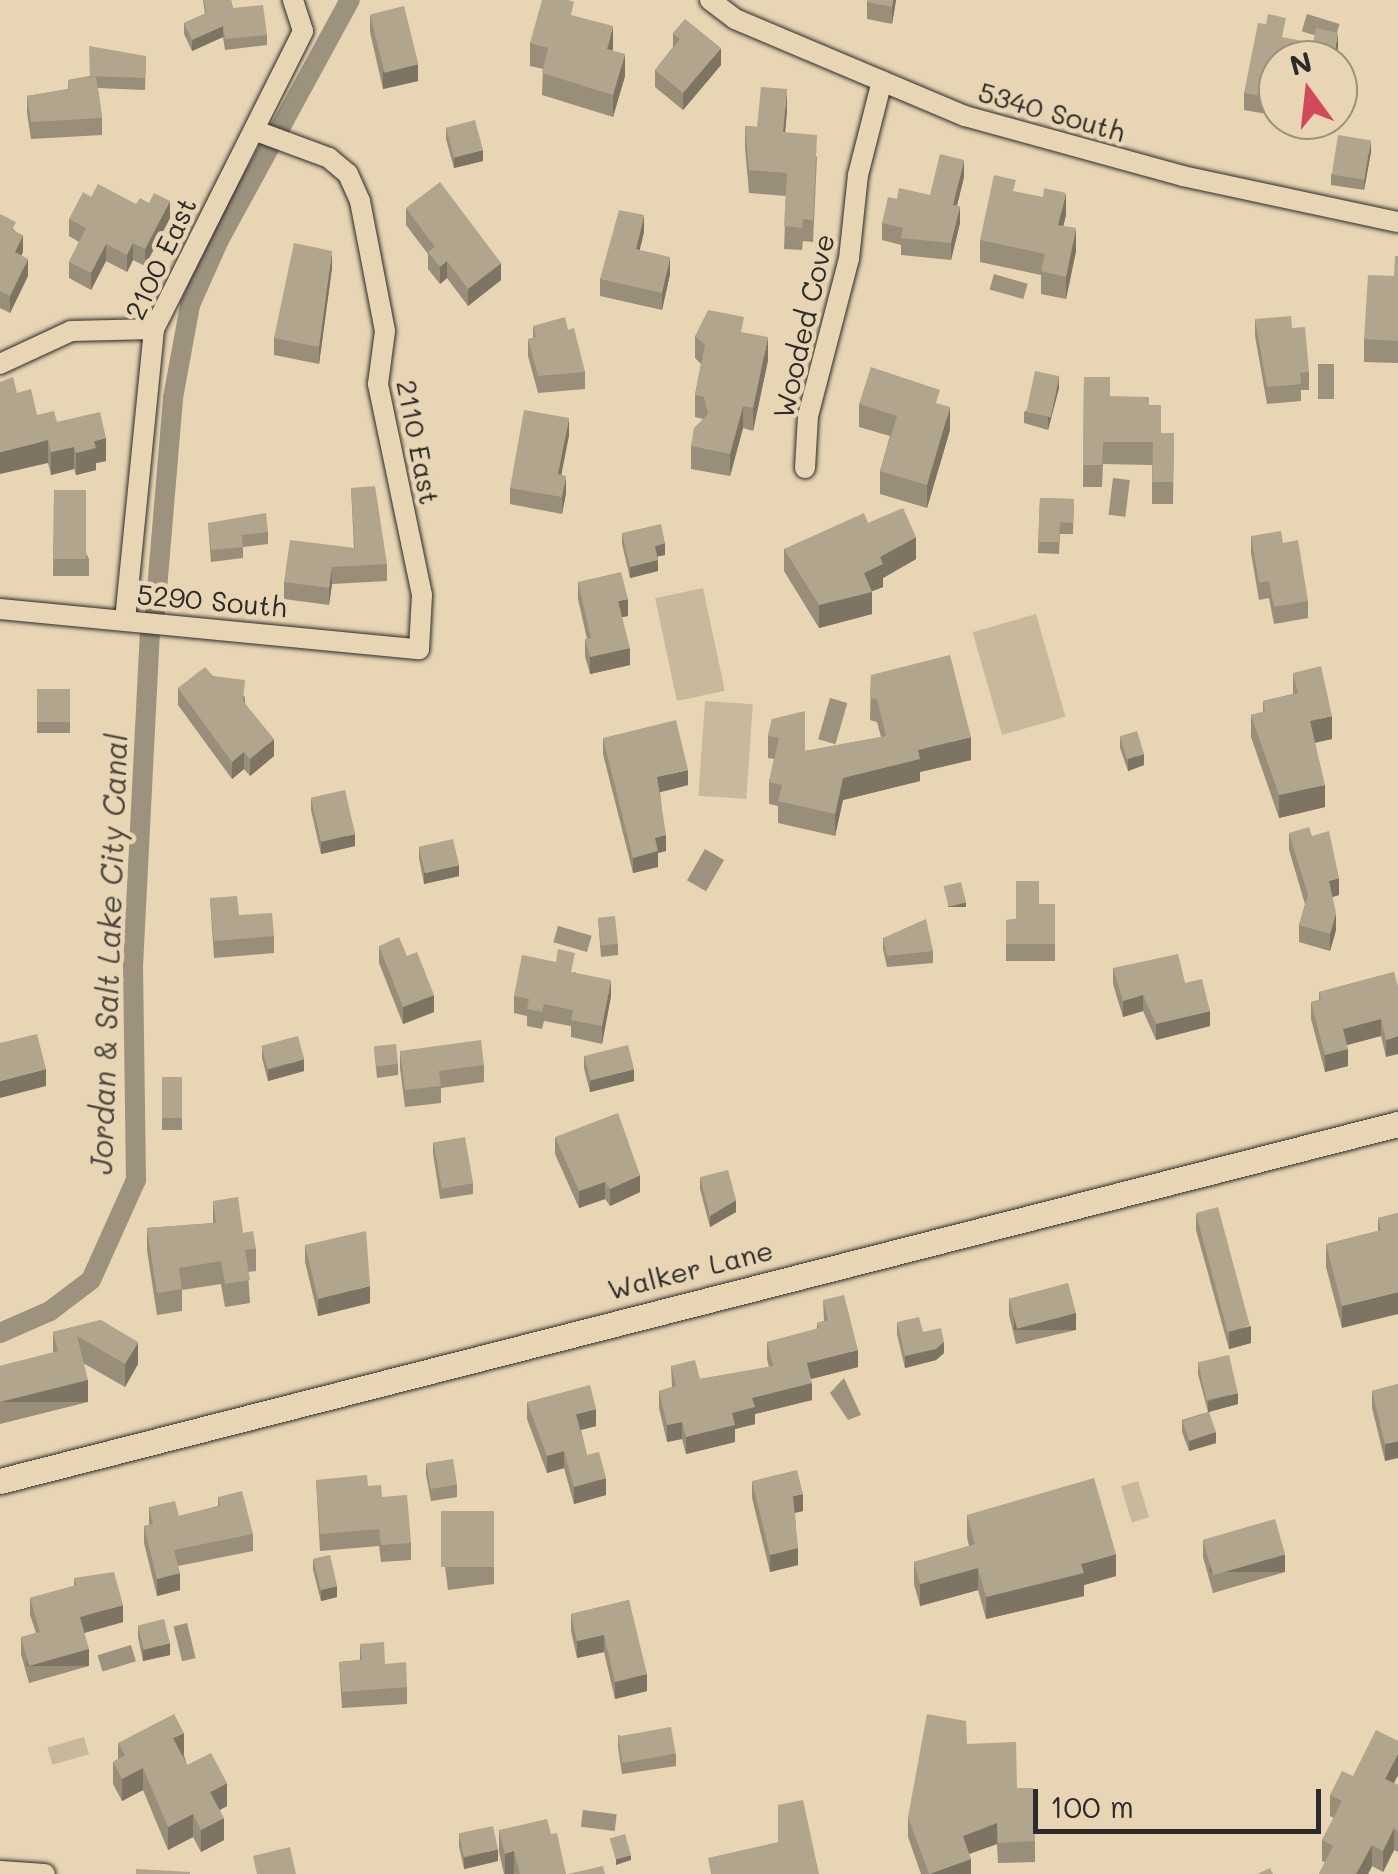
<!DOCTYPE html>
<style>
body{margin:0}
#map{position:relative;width:1398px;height:1874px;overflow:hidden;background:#e7d5b3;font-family:Mali,sans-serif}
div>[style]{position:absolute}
.green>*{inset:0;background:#c8b99d;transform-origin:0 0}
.water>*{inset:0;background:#9d927d;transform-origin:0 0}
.canal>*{height:20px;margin:-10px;padding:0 10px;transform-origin:10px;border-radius:10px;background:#9d927d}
.roads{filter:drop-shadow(0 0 2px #2b2b2b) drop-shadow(0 0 2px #2b2b2b)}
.minor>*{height:20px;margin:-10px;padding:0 10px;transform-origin:10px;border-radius:10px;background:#e7d5b3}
.tertiary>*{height:25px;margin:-12.5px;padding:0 12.5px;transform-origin:12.5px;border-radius:12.5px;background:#e7d5b3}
.wall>*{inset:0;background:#998e79;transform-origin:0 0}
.shaded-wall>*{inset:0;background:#7d7463;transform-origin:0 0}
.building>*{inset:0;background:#b2a58d;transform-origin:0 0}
span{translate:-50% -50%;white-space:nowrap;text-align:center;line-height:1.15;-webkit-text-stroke:9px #e7d5b3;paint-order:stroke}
.street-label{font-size:28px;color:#2b2b2b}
.water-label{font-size:30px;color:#484540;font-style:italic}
.north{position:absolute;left:1258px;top:40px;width:100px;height:100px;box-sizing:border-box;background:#e7d5b3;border:2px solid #9c917d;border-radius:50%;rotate:345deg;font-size:28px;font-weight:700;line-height:40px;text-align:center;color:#2b2b2b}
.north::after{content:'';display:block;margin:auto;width:35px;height:45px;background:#d1495b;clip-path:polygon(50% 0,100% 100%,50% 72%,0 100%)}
.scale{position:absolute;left:1033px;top:1789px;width:288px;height:45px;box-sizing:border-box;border:5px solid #2b2b2b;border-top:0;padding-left:12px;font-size:30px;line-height:35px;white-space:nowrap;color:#2b2b2b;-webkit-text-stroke:8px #e7d5b3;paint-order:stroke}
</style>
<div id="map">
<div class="green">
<i style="left:703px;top:588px;width:105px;height:49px;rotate:78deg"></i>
<i style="left:1036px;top:614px;width:107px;height:66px;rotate:74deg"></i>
<i style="left:705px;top:701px;width:48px;height:95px;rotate:4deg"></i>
<i style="left:1138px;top:1481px;width:38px;height:18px;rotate:73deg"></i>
<i style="left:84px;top:1737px;width:18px;height:38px;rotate:74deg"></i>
</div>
<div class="water">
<i style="left:1307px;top:14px;width:34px;height:18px;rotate:17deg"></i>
<i style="left:994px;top:274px;width:35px;height:16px;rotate:16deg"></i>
<i style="left:1318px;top:364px;width:16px;height:35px"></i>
<i style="left:1113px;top:478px;width:17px;height:37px;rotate:7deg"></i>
<i style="left:830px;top:698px;width:18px;height:43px;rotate:16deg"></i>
<i style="left:705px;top:849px;width:22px;height:36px;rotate:30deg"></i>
<i style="left:558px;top:926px;width:35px;height:17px;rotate:16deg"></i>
<i style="clip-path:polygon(844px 1378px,861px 1415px,848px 1420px,830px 1393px)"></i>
<i style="left:187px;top:1623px;width:36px;height:14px;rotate:76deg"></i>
<i style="left:131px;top:1645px;width:17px;height:35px;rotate:73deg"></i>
<i style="left:583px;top:1810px;width:34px;height:17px;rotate:7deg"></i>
</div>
<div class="canal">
<i style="left:155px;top:613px;width:216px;rotate:-85.2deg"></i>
<i style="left:173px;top:398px;width:95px;rotate:-79.6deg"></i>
<i style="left:190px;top:305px;width:71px;rotate:-66deg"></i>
<i style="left:219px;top:240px;width:273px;rotate:-61.4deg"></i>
<i style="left:0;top:1333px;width:55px;rotate:-23.7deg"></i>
<i style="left:50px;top:1311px;width:51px;rotate:-37.1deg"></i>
<i style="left:91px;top:1280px;width:110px;rotate:-65.8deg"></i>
<i style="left:136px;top:1180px;width:214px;rotate:-90.8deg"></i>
<i style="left:133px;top:966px;width:332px;rotate:-87.1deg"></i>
</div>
<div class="roads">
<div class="minor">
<i style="left:710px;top:0;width:31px;rotate:37deg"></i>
<i style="left:735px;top:19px;width:250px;rotate:22.9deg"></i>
<i style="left:965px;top:116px;width:226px;rotate:15.4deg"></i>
<i style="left:1183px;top:176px;width:220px;rotate:12.1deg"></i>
<i style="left:0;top:364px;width:78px;rotate:-24.9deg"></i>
<i style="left:71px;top:331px;width:83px;rotate:-1.4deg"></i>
<i style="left:805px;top:468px;width:52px;rotate:-86.7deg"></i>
<i style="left:808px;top:416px;width:162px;rotate:-75.4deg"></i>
<i style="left:849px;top:259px;width:84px;rotate:-83.9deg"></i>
<i style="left:858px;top:175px;width:97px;rotate:-75.7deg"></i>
<i style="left:0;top:609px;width:421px;rotate:5.5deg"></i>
<i style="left:419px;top:649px;width:54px;rotate:-86.8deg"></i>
<i style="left:422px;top:595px;width:216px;rotate:-101.8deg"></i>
<i style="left:378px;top:384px;width:53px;rotate:-82.5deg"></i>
<i style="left:385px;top:331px;width:132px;rotate:-100.9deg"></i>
<i style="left:360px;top:201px;width:30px;rotate:-114deg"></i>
<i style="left:348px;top:174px;width:25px;rotate:-140deg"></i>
<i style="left:329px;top:158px;width:78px;rotate:-159.7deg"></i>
<i style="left:125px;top:620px;width:292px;rotate:-84.3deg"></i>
<i style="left:154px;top:329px;width:333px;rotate:-63.4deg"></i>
<i style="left:303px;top:31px;width:33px;rotate:-108deg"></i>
<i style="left:0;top:1871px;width:45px;rotate:3.8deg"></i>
</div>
<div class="tertiary">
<i style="left:0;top:1481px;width:1443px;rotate:-14.33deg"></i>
</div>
</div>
<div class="wall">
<i style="clip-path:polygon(203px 0,231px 0,233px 8px,267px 35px,267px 45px,225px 50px,223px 37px,192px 51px,184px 34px,184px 23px,205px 14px)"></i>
<i style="clip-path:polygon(867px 0,896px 0,892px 24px,867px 19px)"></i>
<i style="clip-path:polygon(370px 15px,418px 81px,383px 89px,370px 32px)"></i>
<i style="clip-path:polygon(574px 16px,612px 50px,625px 76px,613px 117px,542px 95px,543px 69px,530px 66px,530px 43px)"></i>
<i style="clip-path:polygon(673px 33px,721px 65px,683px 110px,655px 87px,655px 70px,673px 47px)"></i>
<i style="clip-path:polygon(1285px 38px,1338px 50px,1278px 60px,1278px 89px,1272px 88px,1267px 114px,1244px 110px,1244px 93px)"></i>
<i style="clip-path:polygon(146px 56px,145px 90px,98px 88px,102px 118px,102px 135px,31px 139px,27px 113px,27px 96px,68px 89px,68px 80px,90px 76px)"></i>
<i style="clip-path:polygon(787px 111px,785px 132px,817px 157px,813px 242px,803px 241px,802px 250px,784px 249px,786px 196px,749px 193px,745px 148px,745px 126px,757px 127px)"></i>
<i style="clip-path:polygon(446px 127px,483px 161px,454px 168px,446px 139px)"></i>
<i style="clip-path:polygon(1371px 152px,1364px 190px,1331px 185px,1331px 174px)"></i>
<i style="clip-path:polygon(964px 177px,957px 205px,960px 223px,951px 260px,901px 255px,901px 245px,882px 240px,882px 223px,897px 199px,930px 195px)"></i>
<i style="clip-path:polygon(1016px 192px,1066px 215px,1063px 226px,1076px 251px,1066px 299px,1041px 294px,1041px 275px,980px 262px,980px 240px)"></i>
<i style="clip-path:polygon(91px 197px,136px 204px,170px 218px,145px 266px,133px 260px,127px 272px,106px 261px,91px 290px,69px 278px,69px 262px,79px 242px,69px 236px,69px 219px)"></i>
<i style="clip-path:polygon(406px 208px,501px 280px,468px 306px,447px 278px,440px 284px,428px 269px,428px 254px,406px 225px)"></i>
<i style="clip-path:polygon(0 214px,16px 232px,23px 252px,21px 255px,28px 276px,10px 313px,0 308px)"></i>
<i style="clip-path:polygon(644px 232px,639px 250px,670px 274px,662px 310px,600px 296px,600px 279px)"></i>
<i style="clip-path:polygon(1398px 256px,1398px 363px,1364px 362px,1364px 339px,1394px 276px)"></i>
<i style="clip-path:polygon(332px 268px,319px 364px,274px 355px,274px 338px)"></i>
<i style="clip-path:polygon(1255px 319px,1292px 328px,1309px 372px,1309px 390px,1301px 390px,1301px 401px,1267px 404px,1255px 336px)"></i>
<i style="clip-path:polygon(533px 326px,568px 330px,585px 372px,585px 389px,538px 393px,528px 356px,528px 339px,533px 338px)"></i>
<i style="clip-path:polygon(744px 333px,768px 360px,753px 431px,743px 428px,730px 476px,691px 469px,691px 446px,703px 419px,695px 417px,695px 395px,701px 364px,695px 358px,695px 336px)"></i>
<i style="clip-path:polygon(1084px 377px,1110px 396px,1149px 405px,1161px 433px,1174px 433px,1173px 504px,1152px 504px,1152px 465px,1103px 464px,1102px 487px,1083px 487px)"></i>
<i style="clip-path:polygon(1059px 388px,1048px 430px,1024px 423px,1024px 412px)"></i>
<i style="clip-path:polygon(17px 393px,37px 415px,57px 422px,106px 461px,96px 463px,96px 470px,76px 475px,74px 469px,51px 475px,48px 463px)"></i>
<i style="clip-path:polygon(859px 404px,940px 404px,950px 430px,927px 508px,880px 494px,880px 471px,890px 436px,859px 427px)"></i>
<i style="clip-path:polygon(569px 435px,561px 475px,566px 493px,562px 514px,510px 504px,510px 488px)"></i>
<i style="clip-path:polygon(351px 488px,387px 564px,387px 581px,332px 584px,329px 605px,284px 599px,284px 582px,354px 548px)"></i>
<i style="clip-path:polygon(54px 490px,89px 559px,89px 576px,53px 576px)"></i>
<i style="clip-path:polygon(1040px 498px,1074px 499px,1073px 534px,1060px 534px,1059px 554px,1038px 553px)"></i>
<i style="clip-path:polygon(208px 523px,268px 532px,268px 544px,243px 547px,243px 558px,211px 562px)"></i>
<i style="clip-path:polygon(868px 523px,916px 559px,883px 578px,883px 587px,872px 591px,872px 614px,819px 628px,784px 571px,784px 549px)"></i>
<i style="clip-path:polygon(622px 533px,665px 555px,658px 556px,658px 571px,630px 578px,622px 544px)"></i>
<i style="clip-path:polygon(1251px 536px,1283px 543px,1308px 601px,1308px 618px,1274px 624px,1269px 598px,1259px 600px,1251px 553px)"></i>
<i style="clip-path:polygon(578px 582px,628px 616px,622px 617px,630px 665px,590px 674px,585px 656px,585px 639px,587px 639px,578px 599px)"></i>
<i style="clip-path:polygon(1293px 673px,1332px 739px,1315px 742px,1325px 807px,1279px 818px,1251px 737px,1251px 715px,1263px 712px,1263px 701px,1293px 694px)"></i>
<i style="clip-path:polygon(871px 675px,971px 760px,920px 772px,920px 781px,843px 800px,835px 836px,778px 823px,778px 806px,769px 804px,769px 782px,774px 759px,768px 758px,768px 736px,772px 719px,805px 751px,881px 737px,877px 722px,870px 720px)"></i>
<i style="clip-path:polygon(213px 676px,245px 697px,245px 703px,274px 756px,250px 776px,244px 769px,232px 779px,178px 705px,178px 688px)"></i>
<i style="left:37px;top:689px;width:33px;height:44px"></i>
<i style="clip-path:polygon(1120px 737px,1144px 765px,1128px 771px,1120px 748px)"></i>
<i style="clip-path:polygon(603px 738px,688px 785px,660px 792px,666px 851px,658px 853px,658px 867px,633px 873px,603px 754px)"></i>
<i style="clip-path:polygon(311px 799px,355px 846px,321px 854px,311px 810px)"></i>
<i style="clip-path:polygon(1289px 833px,1312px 836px,1339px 895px,1332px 897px,1336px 930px,1330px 951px,1299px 942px,1299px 925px,1305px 904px,1289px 850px)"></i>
<i style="clip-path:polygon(419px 847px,459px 876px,424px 884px,419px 858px)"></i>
<i style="clip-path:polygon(210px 898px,274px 936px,274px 953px,214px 958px)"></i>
<i style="clip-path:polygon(1039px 904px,1055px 904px,1055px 961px,1006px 961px,1006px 920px,1016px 919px)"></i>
<i style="clip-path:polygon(598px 918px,618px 944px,618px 955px,601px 957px)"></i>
<i style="clip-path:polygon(883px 938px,933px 951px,933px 963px,887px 967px,883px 949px)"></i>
<i style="clip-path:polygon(379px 946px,407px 956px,434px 1012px,403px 1024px,379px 963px)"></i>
<i style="clip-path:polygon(1113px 968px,1210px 1026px,1156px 1040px,1143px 1011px,1123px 1017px,1113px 984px)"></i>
<i style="clip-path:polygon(575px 972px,611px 996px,602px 1044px,571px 1037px,571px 1026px,544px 1021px,542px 1029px,527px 1026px,527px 1016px,514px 1013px,514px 996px)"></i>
<i style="clip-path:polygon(1394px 972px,1386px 1057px,1381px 1036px,1347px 1045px,1348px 1066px,1325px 1072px,1311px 1019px,1311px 1002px,1319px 1000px,1319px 992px)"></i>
<i style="clip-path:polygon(262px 1047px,304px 1071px,268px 1081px,262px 1058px)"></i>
<i style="clip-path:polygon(374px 1047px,398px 1064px,398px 1075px,377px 1078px)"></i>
<i style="clip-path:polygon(400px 1051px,484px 1065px,484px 1082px,441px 1088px,441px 1103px,405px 1107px,400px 1068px)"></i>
<i style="clip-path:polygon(584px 1056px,634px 1081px,590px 1092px,584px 1068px)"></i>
<i style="left:162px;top:1077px;width:20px;height:53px"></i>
<i style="clip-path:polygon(555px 1137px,640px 1192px,610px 1206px,605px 1199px,579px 1208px,555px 1154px)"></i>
<i style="clip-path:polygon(433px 1142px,473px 1183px,473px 1194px,440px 1199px,433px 1153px)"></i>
<i style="clip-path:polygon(700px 1177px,736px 1212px,710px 1227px,700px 1189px)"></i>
<i style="clip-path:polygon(213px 1201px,243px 1233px,256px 1249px,256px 1271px,248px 1272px,250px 1303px,225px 1307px,221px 1284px,182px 1290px,182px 1311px,157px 1315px,147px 1250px,147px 1228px,213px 1223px)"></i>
<i style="clip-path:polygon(1196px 1213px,1251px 1343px,1229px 1349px,1196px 1230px)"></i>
<i style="clip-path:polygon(1398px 1213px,1342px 1328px,1326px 1267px,1326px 1244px,1378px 1231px,1378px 1218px)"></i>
<i style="clip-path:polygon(305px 1245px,370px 1303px,318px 1316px,305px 1262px)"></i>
<i style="clip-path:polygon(1009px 1298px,1076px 1330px,1016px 1344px,1009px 1315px)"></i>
<i style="clip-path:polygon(823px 1300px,858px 1367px,811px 1379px,812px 1400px,755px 1414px,755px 1424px,735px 1429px,735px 1442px,686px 1454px,682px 1439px,667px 1442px,659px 1408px,659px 1391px,672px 1387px,671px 1366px,700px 1379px,769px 1367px,767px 1359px,767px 1342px,817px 1329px,817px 1323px,824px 1321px)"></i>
<i style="clip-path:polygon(101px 1320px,138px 1364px,125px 1387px,83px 1363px,88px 1402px,0 1424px,0 1366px,53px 1353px,53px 1332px)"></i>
<i style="clip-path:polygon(897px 1322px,923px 1332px,944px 1353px,936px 1360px,905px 1368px,897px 1334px)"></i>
<i style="clip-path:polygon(1198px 1363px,1238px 1404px,1209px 1412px,1216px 1443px,1189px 1451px,1182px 1432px,1182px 1420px,1208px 1412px,1198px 1374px)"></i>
<i style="clip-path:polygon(1398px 1384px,1385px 1461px,1372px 1408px,1372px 1391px)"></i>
<i style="clip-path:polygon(527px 1402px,596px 1426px,581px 1430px,587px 1455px,606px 1495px,574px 1504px,564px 1468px,547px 1473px,527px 1419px)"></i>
<i style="clip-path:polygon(426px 1464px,457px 1485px,457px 1497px,431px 1501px,426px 1475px)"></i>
<i style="clip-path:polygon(316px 1480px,368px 1486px,382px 1497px,411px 1543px,411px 1560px,381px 1562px,379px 1546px,320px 1551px)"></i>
<i style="clip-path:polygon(752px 1481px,803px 1511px,795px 1513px,798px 1565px,770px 1572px,752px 1498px)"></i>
<i style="clip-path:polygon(218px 1497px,253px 1534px,253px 1551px,178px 1566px,180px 1590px,157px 1596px,144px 1543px,144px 1526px,149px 1525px,149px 1507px,179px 1516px,218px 1506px)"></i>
<i style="clip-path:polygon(494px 1511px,494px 1584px,448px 1590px,441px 1535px,441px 1518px)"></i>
<i style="clip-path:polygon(967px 1515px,1116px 1576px,1084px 1585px,1084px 1596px,986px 1619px,978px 1590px,920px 1606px,914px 1584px,914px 1562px,969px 1546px,967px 1537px)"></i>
<i style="clip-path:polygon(1203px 1540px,1285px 1572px,1213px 1593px,1203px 1557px)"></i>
<i style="clip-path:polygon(313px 1559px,337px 1597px,321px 1601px,313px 1570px)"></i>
<i style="clip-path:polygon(74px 1578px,123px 1622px,84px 1633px,89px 1666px,29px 1683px,21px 1654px,21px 1637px,36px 1633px,30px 1615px,30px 1598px,74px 1586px)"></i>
<i style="clip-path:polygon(629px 1600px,647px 1691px,615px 1699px,604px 1652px,577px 1658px,571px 1631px,571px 1614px)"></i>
<i style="clip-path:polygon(138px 1626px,170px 1655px,143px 1661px,138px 1637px)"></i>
<i style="clip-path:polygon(360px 1644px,385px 1664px,407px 1687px,407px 1704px,342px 1708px,339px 1662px,360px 1660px)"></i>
<i style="clip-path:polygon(618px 1735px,676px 1754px,676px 1766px,622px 1774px,618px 1747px)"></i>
<i style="clip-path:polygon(1398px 1741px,1398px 1775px,1394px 1783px,1398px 1785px,1398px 1852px,1394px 1850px,1383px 1872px,1372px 1866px,1368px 1874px,1319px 1874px,1325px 1862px,1322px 1861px,1322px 1840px,1334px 1818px,1330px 1816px,1330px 1795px)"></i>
<i style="clip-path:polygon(118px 1743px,184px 1755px,187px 1765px,227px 1806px,220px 1810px,224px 1840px,201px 1852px,193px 1837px,168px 1850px,143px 1790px,122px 1801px,113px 1784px,113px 1762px,118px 1759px)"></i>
<i style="clip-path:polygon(967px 1744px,1017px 1788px,1035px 1841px,1035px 1862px,998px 1863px,997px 1844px,969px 1854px,971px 1874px,921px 1874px,908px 1837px,908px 1817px)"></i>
<i style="clip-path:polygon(499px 1830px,551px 1834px,566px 1874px,504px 1874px,499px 1852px)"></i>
<i style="clip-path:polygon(459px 1834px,498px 1861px,464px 1869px,459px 1846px)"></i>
</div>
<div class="shaded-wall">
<i style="clip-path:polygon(893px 0,896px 0,892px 24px,892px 7px)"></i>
<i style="clip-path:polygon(223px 26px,223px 37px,192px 51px,192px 40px)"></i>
<i style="clip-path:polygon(613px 26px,613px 49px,607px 71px,607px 49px)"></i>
<i style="clip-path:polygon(1338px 33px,1338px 50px,1336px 60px,1333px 60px)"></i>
<i style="clip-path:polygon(721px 48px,721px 65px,683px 110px,683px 93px)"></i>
<i style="clip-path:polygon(625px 54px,625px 76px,613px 117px,613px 95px)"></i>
<i style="clip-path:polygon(418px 64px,418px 81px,383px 89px,383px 72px)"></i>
<i style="clip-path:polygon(1272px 71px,1272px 88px,1267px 114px,1267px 97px)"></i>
<i style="clip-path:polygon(787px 89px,787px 111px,783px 154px,783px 132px)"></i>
<i style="clip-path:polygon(1371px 140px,1371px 152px,1364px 190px,1364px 179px)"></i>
<i style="clip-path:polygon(483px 150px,483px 161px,454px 168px,454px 157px)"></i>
<i style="clip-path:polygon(964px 160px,964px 177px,953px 222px,953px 205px)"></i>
<i style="clip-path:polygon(1066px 193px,1066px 215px,1058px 247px,1058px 225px)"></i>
<i style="clip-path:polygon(170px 201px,170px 218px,145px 266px,145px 249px)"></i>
<i style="clip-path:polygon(960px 206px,960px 223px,951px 260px,951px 243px)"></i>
<i style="clip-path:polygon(644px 215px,644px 232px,636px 266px,636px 249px)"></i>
<i style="clip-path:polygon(1076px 228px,1076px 251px,1066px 299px,1066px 277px)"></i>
<i style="clip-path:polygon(23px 235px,23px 252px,15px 269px,15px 252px)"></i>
<i style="clip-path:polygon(133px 243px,133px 260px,127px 272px,127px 255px)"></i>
<i style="clip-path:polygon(106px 244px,106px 261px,91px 290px,91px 273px)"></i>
<i style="clip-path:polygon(332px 251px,332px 268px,319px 364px,319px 347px)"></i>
<i style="clip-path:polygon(670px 257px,670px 274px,662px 310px,662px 293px)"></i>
<i style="clip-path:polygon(28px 259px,28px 276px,10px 313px,10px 296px)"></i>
<i style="clip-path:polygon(447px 261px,447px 278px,440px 284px,440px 267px)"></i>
<i style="clip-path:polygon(501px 263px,501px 280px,468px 306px,468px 289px)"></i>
<i style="clip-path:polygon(768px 337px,768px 360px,753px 431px,753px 408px)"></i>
<i style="clip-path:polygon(1059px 376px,1059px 388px,1048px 430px,1048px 418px)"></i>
<i style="clip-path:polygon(743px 406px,743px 428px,730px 476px,730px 454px)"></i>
<i style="clip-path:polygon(950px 407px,950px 430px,927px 508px,927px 485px)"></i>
<i style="clip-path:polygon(569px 418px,569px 435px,558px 492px,558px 474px)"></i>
<i style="clip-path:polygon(106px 438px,106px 461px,96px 463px,96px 470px,76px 475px,76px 453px,94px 441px)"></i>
<i style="clip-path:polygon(48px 440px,48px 463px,0 474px,0 452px)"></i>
<i style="clip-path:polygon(74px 447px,74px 469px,51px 475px,51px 452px)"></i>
<i style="clip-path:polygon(566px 476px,566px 493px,562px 514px,562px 497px)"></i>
<i style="clip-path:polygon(916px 537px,916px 559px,883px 578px,883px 587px,870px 592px,872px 592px,872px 614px,819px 628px,819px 605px,864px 573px,880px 557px)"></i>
<i style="clip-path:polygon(665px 543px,665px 555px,655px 557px,655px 546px)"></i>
<i style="clip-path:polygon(658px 560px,658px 571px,630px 578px,630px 567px)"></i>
<i style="clip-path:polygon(332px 567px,332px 584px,329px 605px,329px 588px)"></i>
<i style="clip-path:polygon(628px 599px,628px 616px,618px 618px,618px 601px)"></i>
<i style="clip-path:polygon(630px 648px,630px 665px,590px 674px,590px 657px)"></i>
<i style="clip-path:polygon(1332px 716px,1332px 739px,1310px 744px,1310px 721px)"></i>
<i style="clip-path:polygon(971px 737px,971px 760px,920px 772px,920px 781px,843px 800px,835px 836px,835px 814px,843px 778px,918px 750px)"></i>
<i style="clip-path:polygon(274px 739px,274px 756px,250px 776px,250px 759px)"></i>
<i style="clip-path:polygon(244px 752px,244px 769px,232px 779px,232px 762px)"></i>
<i style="clip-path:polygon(1144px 754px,1144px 765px,1128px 771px,1128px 759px)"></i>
<i style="clip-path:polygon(688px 770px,688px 785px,657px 793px,657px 777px)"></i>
<i style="clip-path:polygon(1325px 785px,1325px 807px,1279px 818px,1279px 795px)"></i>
<i style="clip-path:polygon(355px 834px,355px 846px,321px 854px,321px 842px)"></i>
<i style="clip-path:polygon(666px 835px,666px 851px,658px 853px,658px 867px,633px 873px,633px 858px,655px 838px)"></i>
<i style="clip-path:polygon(459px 865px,459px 876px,424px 884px,424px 872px)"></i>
<i style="clip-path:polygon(1339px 878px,1339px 895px,1329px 898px,1329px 881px)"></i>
<i style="left:966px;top:902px;width:5px;height:18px;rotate:90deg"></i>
<i style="clip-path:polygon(1336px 913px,1336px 930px,1330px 951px,1330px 934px)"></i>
<i style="clip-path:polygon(611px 980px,611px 996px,602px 1044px,602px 1026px)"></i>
<i style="clip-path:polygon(434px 995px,434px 1012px,403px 1024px,403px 1007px)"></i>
<i style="clip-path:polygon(1143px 995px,1143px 1011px,1123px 1017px,1123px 1001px)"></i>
<i style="clip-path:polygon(1210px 1011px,1210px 1026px,1156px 1040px,1156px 1024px)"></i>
<i style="clip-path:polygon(1381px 1019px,1381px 1036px,1343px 1046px,1343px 1029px)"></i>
<i style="clip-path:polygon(1398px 1036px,1398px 1054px,1386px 1057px,1386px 1040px)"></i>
<i style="clip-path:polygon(1348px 1049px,1348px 1066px,1325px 1072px,1325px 1055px)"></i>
<i style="clip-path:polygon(304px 1059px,304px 1071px,268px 1081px,268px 1070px)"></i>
<i style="clip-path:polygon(46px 1069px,46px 1086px,0 1098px,0 1081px)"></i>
<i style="clip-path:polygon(634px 1069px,634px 1081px,590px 1092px,590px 1081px)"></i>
<i style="clip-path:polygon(640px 1175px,640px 1192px,610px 1206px,610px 1189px)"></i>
<i style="clip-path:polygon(605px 1182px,605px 1199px,579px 1208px,579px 1191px)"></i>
<i style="clip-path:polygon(736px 1200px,736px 1212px,710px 1227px,710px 1216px)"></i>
<i style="clip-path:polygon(370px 1286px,370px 1303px,318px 1316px,318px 1299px)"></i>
<i style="clip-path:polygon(1398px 1292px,1398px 1314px,1342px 1328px,1342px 1306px)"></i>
<i style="left:1076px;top:1313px;width:17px;height:62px;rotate:90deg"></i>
<i style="clip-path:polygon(1251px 1326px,1251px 1343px,1229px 1349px,1229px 1332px)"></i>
<i style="clip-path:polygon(138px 1342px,138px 1364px,125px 1387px,125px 1364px)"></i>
<i style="clip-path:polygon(944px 1342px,944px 1353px,936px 1360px,905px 1368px,905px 1356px)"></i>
<i style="clip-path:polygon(858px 1350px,858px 1367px,807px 1380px,807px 1363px)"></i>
<i style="left:88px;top:1380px;width:22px;height:91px;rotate:90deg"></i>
<i style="clip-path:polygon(812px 1383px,812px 1400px,755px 1414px,755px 1424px,735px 1429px,735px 1442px,686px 1454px,686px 1437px,732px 1413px,752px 1398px)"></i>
<i style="clip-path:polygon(1238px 1393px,1238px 1404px,1208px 1412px,1208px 1401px)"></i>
<i style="clip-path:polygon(596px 1409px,596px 1426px,576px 1431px,576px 1414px)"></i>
<i style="clip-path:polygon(682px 1422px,682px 1439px,667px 1442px,667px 1425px)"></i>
<i style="clip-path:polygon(1216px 1432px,1216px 1443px,1189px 1451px,1189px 1440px)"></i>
<i style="clip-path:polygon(1398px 1441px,1398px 1458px,1385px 1461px,1385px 1444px)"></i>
<i style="clip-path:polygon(564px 1451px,564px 1468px,547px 1473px,547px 1456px)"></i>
<i style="clip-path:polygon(606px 1478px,606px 1495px,574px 1504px,574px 1487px)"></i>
<i style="clip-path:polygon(803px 1494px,803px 1511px,793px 1513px,793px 1496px)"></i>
<i style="clip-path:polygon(798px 1548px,798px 1565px,770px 1572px,770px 1555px)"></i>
<i style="clip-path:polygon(1116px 1554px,1116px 1576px,1084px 1585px,1084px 1596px,986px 1619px,986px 1597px,1081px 1564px)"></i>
<i style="left:1285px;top:1555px;width:17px;height:75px;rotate:90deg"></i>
<i style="clip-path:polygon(978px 1568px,978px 1590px,920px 1606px,920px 1584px)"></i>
<i style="clip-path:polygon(180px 1573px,180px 1590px,157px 1596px,157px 1579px)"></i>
<i style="clip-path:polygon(337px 1586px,337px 1597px,321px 1601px,321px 1590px)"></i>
<i style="clip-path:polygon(123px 1605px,123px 1622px,80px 1634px,80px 1617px)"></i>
<i style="clip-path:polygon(604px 1635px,604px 1652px,577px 1658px,577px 1641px)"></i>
<i style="clip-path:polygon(170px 1643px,170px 1655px,143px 1661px,143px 1650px)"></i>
<i style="left:89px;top:1649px;width:17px;height:62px;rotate:90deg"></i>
<i style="clip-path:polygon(647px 1674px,647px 1691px,615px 1699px,615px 1682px)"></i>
<i style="clip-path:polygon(184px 1733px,184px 1755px,173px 1761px,173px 1738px)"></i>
<i style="clip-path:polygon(1398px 1754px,1398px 1775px,1385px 1800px,1385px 1779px)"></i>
<i style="clip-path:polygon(143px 1768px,143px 1790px,122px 1801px,122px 1779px)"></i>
<i style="clip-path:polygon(227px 1783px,227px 1806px,210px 1815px,210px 1792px)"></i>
<i style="clip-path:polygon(193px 1814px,193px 1837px,168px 1850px,168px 1827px)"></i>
<i style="clip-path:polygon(224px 1818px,224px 1840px,201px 1852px,201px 1830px)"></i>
<i style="clip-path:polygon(997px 1823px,997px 1844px,963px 1856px,963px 1836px)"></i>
<i style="clip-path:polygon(1394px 1828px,1394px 1850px,1383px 1872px,1383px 1851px)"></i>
<i style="clip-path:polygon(1372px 1845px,1372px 1866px,1368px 1874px,1356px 1874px)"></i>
<i style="clip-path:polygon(498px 1849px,498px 1861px,464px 1869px,464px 1858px)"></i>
<i style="left:514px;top:1851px;width:23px;height:9px;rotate:90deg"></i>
<i style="clip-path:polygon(631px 1855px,631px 1860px,616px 1865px,616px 1859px)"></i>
<i style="clip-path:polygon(971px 1859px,971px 1874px,930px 1874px)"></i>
</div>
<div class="building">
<i style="clip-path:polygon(204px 0,231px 0,233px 8px,263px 5px,267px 35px,225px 39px,223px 26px,192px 40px,184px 23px,206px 13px)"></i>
<i style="clip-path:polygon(542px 0,568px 0,574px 2px,571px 15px,613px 26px,607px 49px,625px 54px,613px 95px,542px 73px,548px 48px,530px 43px)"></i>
<i style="clip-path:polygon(867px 0,893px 0,892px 7px,867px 2px)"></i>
<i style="left:404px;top:6px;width:60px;height:35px;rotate:76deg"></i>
<i style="clip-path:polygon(1268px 14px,1286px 18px,1282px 37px,1313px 43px,1316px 28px,1338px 33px,1333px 60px,1278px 60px,1278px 72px,1272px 71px,1267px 97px,1244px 93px,1258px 23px,1266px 24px)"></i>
<i style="clip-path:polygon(685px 19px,721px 48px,683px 93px,655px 70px,680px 39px,673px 33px)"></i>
<i style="clip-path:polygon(89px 46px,146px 56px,145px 78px,90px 76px)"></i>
<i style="clip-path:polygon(96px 76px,102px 118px,31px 122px,27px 96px,69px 89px,68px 80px)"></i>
<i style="clip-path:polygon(761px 87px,787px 89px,783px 132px,817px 135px,813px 220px,803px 219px,802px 228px,784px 226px,787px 173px,749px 170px,745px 126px,757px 127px)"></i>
<i style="left:475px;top:120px;width:31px;height:30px;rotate:75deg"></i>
<i style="left:1338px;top:135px;width:33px;height:40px;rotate:9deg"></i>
<i style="clip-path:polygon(940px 154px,964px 160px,953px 205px,960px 206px,951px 243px,901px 238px,903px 228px,882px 223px,888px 197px,897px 199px,899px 188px,930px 195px)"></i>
<i style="clip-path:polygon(994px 175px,1016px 180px,1013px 191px,1043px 197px,1044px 188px,1066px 193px,1058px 225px,1076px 228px,1066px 277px,1041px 271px,1045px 254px,980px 240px)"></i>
<i style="clip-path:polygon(440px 182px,501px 263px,468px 289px,447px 261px,440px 267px,428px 252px,435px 247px,406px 208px)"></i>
<i style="clip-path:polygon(98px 184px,136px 204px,140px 198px,149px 203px,154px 193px,170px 201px,145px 249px,133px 243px,127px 255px,106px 244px,91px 273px,69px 262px,86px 228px,69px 219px,83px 192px,91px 197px)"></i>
<i style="clip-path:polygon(619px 210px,644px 215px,636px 249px,670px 257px,662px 293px,600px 279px)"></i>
<i style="clip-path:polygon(0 214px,16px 222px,12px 230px,23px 235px,15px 252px,28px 259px,10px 296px,0 291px)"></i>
<i style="clip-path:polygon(294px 243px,332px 251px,319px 347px,274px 338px)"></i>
<i style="clip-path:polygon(1395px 256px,1398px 256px,1398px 341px,1364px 339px,1368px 275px,1394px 276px)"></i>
<i style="clip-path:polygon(708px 310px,744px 317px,741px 332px,768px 337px,753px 408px,743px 406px,730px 454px,691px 446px,694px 428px,708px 414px,704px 397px,695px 395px,705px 345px,695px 336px)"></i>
<i style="clip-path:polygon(1291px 316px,1292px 328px,1305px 327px,1309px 372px,1300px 373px,1301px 384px,1267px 387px,1255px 319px)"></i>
<i style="clip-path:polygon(565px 317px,568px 330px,574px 328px,585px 372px,538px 376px,528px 339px,536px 337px,533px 326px)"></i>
<i style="clip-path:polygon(871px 367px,940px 390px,936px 403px,950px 407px,927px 485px,880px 471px,897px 416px,859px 404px)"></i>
<i style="left:1035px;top:371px;width:25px;height:42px;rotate:12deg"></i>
<i style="clip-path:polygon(13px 377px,17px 393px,31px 389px,37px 415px,54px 411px,57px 422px,100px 412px,106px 438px,94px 441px,96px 448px,76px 453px,74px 447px,51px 452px,48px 440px,0 452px,0 382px)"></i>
<i style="clip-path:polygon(1084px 377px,1110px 377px,1110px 396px,1149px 397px,1149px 405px,1161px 405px,1161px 433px,1174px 433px,1173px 482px,1152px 482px,1153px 442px,1103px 442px,1102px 465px,1083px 465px)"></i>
<i style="clip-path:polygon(524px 410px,569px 418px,558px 474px,566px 476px,562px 497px,510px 488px)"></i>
<i style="clip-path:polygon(375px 486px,387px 564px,332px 567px,329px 588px,284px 582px,290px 540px,355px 548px,351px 488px)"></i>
<i style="left:54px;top:490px;width:32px;height:69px"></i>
<i style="clip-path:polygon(1040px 498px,1074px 499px,1073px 523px,1060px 522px,1059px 542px,1038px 542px)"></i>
<i style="clip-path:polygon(903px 508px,916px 537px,880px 557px,883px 564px,864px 573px,872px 592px,819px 605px,784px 549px,864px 513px,868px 523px)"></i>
<i style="clip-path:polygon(266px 513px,268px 532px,242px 535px,243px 547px,211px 550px,208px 523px)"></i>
<i style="clip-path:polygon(661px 524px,665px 543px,655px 546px,658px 560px,630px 567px,622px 533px)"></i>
<i style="clip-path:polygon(1281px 531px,1283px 543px,1298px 540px,1308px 601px,1274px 607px,1269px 581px,1259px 583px,1251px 536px)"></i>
<i style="clip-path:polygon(621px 572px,628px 599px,618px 601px,630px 648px,590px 657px,585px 639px,591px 638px,578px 582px)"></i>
<i style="clip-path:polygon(950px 655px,971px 737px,918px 750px,920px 759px,843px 778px,835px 814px,778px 801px,782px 785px,769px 782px,779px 738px,768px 736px,772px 719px,805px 711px,805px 751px,886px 736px,877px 699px,870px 698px,871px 675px)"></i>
<i style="clip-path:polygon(1321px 666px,1332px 716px,1310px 721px,1325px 785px,1279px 795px,1251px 715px,1265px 711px,1263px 701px,1298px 693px,1293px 673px)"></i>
<i style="clip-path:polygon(205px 667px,213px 676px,245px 680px,243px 701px,274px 739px,250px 759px,244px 752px,232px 762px,178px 688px)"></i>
<i style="left:37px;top:689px;width:33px;height:33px"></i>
<i style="clip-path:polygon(676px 720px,688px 770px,657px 777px,666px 835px,655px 838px,658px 851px,633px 858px,603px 738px)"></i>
<i style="left:1137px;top:731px;width:24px;height:18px;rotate:73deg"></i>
<i style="left:345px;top:790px;width:45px;height:35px;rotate:77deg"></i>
<i style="clip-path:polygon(1309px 827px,1312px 836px,1329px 831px,1339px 878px,1329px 881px,1336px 913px,1330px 934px,1299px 925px,1308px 895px,1289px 833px)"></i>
<i style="left:453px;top:839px;width:27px;height:35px;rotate:77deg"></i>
<i style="clip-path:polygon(1016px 881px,1039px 881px,1039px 904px,1055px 904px,1055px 944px,1006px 944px,1006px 920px,1016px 919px)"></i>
<i style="left:961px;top:882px;width:21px;height:18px;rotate:76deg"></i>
<i style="clip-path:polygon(237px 896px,239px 915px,272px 913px,274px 936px,214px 941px,210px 898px)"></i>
<i style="left:615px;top:916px;width:28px;height:17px;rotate:84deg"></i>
<i style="clip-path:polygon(926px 919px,933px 951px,887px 956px,883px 938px)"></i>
<i style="clip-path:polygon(399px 937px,407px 956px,417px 952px,434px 995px,403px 1007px,379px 946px)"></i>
<i style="clip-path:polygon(558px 949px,575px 953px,571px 972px,611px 980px,602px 1026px,571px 1020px,573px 1010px,544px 1004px,542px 1012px,527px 1009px,529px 999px,514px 996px,522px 955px,556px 962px)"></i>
<i style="clip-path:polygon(1178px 954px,1185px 983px,1202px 979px,1210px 1011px,1156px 1024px,1143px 995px,1123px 1001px,1113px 968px)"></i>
<i style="clip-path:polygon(1394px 972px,1398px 986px,1398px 1036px,1386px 1040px,1381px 1019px,1343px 1029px,1348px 1049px,1325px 1055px,1311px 1002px,1321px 999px,1319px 992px)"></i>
<i style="clip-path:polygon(37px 1034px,46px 1069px,0 1081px,0 1043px)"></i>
<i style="left:298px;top:1036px;width:24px;height:38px;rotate:75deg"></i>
<i style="clip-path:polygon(481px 1040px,484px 1065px,439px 1071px,441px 1086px,405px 1090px,400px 1051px)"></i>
<i style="left:396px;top:1044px;width:20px;height:22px;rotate:84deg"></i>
<i style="left:628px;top:1045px;width:25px;height:45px;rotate:76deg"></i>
<i style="left:162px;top:1077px;width:20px;height:41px"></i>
<i style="clip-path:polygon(618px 1113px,640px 1175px,610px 1189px,605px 1182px,579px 1191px,555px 1137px)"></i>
<i style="left:465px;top:1137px;width:47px;height:32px;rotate:80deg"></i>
<i style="clip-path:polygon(728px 1170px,736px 1200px,710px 1216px,700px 1177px)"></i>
<i style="clip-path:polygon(238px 1197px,243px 1233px,253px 1231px,256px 1249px,245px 1250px,250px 1280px,225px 1284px,221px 1261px,179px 1268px,182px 1289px,157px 1293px,147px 1228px,216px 1223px,213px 1201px)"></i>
<i style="left:1218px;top:1207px;width:123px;height:23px;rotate:75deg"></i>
<i style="clip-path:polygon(1398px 1213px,1398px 1292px,1342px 1306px,1326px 1244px,1381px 1230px,1378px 1218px)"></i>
<i style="clip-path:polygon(366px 1231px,370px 1286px,318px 1299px,305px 1245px)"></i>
<i style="left:1068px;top:1283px;width:31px;height:61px;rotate:75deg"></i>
<i style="clip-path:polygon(844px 1295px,858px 1350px,807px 1363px,812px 1383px,752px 1398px,755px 1407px,732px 1413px,735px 1425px,686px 1437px,682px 1422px,667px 1425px,659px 1391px,676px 1386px,671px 1366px,695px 1360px,700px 1379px,773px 1366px,767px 1342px,819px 1328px,817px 1323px,828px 1320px,823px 1300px)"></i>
<i style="clip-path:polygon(919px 1317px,923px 1332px,941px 1328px,944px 1342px,936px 1349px,905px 1356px,897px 1322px)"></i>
<i style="clip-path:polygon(101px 1320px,138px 1342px,125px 1364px,77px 1336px,88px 1380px,0 1402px,0 1366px,58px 1351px,53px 1332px)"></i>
<i style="left:1229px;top:1355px;width:39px;height:32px;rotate:77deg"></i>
<i style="clip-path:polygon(1398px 1384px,1398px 1441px,1385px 1444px,1372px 1391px)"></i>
<i style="clip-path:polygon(590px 1385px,596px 1409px,576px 1414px,587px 1455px,599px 1452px,606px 1478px,574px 1487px,564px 1451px,547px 1456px,527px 1402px)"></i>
<i style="left:1209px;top:1412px;width:21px;height:28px;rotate:71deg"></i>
<i style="left:453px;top:1459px;width:26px;height:27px;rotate:81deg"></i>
<i style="clip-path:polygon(797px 1470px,803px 1494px,793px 1496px,798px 1548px,770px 1555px,752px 1481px)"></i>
<i style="clip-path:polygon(367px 1475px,368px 1486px,381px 1485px,382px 1497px,407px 1495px,411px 1543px,381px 1545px,379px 1529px,320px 1534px,316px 1480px)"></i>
<i style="clip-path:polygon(1094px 1478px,1116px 1554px,1081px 1564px,1084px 1573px,986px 1597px,978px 1568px,920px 1584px,914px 1562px,975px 1544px,967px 1515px)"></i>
<i style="clip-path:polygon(242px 1491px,253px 1534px,174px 1550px,180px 1573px,157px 1579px,144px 1526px,153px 1524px,149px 1507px,175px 1501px,179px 1516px,220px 1506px,218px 1497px)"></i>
<i style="left:494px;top:1511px;width:56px;height:53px;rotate:90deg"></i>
<i style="left:1275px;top:1519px;width:37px;height:75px;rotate:74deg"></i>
<i style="left:330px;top:1555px;width:32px;height:17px;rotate:77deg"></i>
<i style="clip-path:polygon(114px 1572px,123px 1605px,80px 1617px,89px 1649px,29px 1666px,21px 1637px,40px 1632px,30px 1598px,76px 1585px,74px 1578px)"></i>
<i style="clip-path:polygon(629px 1600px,647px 1674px,615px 1682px,604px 1635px,577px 1641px,571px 1614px)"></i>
<i style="left:164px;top:1619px;width:25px;height:27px;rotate:76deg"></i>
<i style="clip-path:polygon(384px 1642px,385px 1664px,406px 1662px,407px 1687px,342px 1692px,339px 1662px,362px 1660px,360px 1644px)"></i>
<i style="clip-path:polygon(174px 1714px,184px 1733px,173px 1738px,187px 1765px,211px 1753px,227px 1783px,210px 1792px,224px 1818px,201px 1830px,193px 1814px,168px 1827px,143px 1768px,122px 1779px,113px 1762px,125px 1755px,118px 1743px)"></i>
<i style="clip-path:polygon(927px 1714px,966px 1721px,967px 1744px,1016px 1742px,1017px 1788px,1033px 1788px,1035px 1841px,998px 1843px,997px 1823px,963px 1836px,971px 1859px,929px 1874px,908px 1817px)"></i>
<i style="left:671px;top:1727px;width:27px;height:54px;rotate:80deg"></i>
<i style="clip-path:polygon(1376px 1730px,1398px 1741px,1398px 1754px,1385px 1779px,1398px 1785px,1398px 1831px,1394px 1828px,1383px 1851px,1372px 1845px,1356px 1874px,1319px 1874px,1333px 1846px,1322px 1840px,1342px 1801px,1330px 1795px,1342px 1771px,1353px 1776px)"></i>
<i style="clip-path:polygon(803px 1800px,819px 1874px,711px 1874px,708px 1858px,778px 1842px,778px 1805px)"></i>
<i style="clip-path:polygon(547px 1819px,551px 1834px,557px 1833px,566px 1874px,520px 1874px,514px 1851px,505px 1854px,499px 1830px)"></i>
<i style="left:493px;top:1826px;width:24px;height:35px;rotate:78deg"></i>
<i style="left:625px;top:1834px;width:22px;height:16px;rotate:74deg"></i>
<i style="clip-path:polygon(290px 1847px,296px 1874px,257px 1874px,253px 1856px)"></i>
<i style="clip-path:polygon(603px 1866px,605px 1874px,568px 1874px)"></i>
<i style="clip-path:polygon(1270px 1868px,1273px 1874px,1257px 1874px)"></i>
<i style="clip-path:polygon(136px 1869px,190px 1872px,190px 1874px,136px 1874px)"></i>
</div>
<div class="street-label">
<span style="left:1052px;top:111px;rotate:16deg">5340 South</span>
<span style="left:160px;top:258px;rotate:-65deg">2100 East</span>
<span style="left:803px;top:326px;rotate:-77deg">Wooded Cove</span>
<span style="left:419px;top:442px;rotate:79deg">2110 East</span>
<span style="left:212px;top:600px;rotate:5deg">5290 South</span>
<span style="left:690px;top:1269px;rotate:-14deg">Walker Lane</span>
</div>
<div class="water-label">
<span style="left:108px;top:954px;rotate:-88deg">Jordan &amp; Salt Lake City Canal</span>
</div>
<div class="north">N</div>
<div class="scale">100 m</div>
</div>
